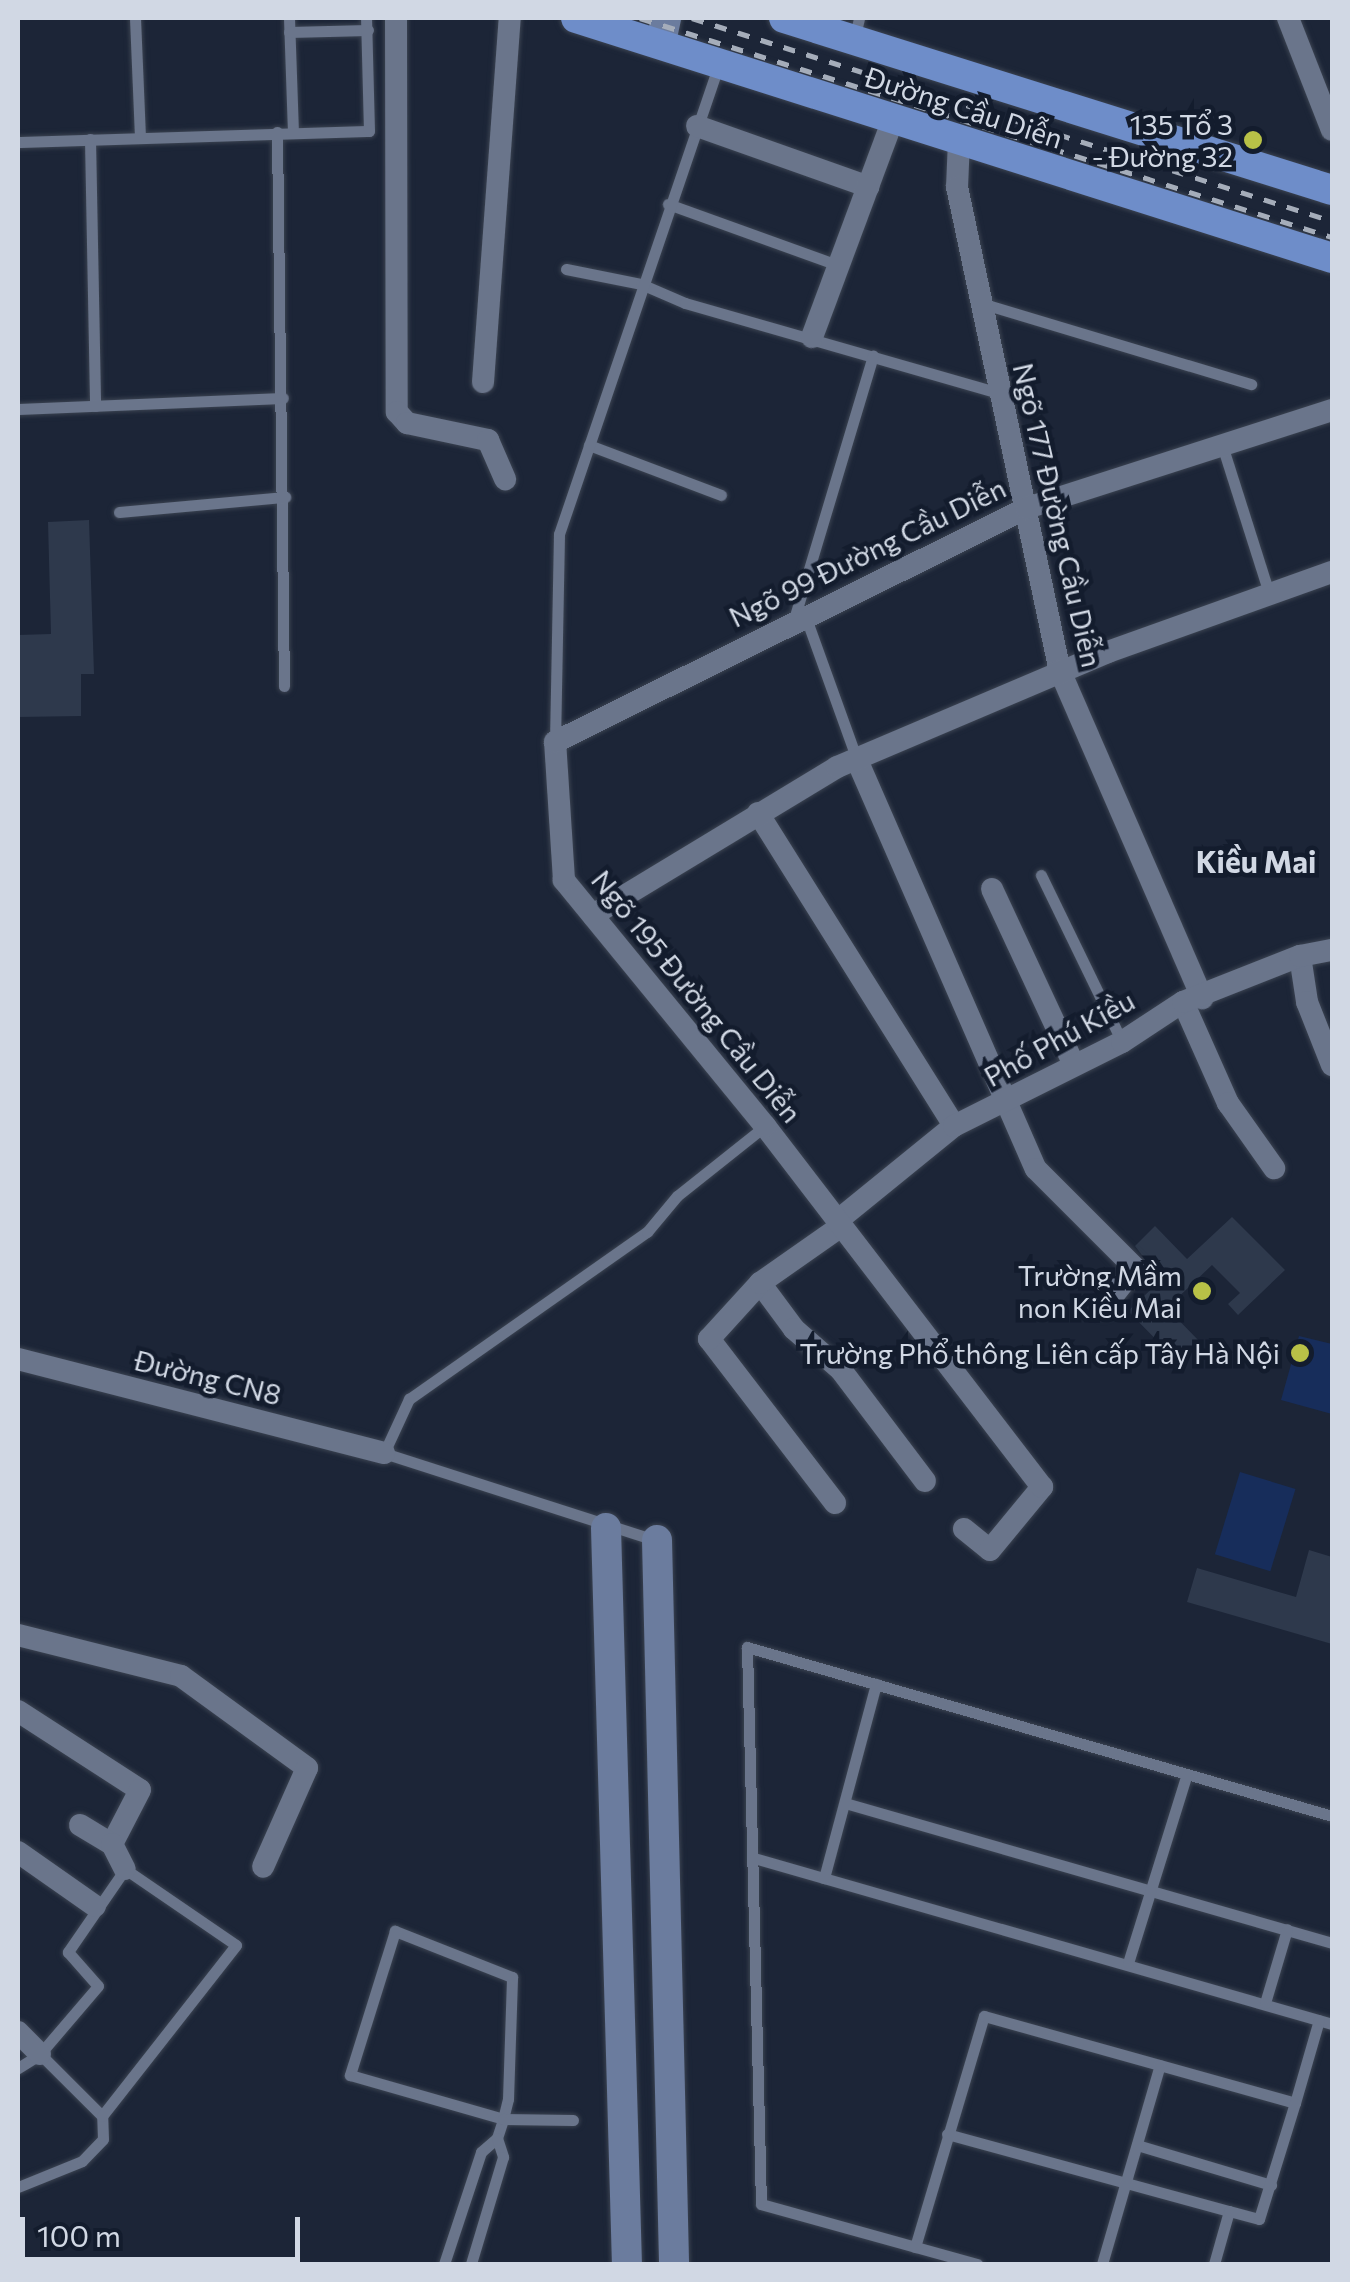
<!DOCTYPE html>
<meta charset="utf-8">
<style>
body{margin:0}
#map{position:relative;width:1350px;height:2282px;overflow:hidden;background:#1c2537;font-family:Commissioner,sans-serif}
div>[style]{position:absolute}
.green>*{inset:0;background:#172d5b;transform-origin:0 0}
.building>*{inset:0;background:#2e394c}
.roads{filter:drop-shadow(0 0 2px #3b4351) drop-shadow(0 0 2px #3b4351)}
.lane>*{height:11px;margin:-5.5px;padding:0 5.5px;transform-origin:5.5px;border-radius:5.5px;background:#6a758b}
.street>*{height:22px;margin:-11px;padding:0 11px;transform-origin:11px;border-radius:11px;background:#6a758b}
.secondary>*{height:30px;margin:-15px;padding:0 15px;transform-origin:15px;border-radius:15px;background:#6b7c9e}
.highway>*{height:30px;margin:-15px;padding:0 15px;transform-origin:15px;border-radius:15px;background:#6e8dc9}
.rail>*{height:5px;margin-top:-2.5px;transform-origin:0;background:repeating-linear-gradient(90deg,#a5adba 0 12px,transparent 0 24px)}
.dots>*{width:28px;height:28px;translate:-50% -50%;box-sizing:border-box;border:5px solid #131c2d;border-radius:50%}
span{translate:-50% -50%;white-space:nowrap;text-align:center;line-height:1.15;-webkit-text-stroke:9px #131c2d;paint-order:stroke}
.street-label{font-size:28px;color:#d1d8e4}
.poi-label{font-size:28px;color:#d1d8e4}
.right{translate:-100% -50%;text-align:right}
.neighbourhood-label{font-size:30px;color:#d1d8e4;font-weight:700}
.frame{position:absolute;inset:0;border:20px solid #d1d8e4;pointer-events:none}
.scale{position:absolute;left:20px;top:2217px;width:280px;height:45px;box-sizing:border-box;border:5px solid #d1d8e4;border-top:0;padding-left:12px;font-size:30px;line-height:35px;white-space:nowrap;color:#d1d8e4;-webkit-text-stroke:8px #131c2d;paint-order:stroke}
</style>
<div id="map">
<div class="green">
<i style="clip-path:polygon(1299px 1336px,1332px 1344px,1332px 1414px,1281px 1400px)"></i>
<i style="left:1240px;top:1472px;width:58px;height:86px;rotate:17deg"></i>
</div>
<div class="building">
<i style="clip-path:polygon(89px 520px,94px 674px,81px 674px,81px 716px,18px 717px,18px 635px,51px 634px,48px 522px)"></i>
<i style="clip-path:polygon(1232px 1217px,1285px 1270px,1238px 1315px,1228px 1304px,1240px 1293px,1212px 1265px,1167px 1308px,1200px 1342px,1179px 1363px,1128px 1311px,1161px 1280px,1135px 1246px,1155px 1226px,1187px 1259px)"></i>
<i style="clip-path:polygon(1309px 1550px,1332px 1557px,1332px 1644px,1187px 1602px,1197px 1568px,1296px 1597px)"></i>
</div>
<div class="roads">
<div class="lane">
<i style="left:135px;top:18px;width:120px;rotate:87.6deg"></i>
<i style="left:289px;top:18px;width:114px;rotate:88deg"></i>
<i style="left:289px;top:32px;width:79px;rotate:-1.5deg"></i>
<i style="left:854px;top:40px;width:23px;rotate:-77deg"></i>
<i style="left:277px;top:132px;width:554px;rotate:89.28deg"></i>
<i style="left:90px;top:139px;width:267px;rotate:88.9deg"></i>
<i style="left:18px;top:142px;width:351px;rotate:-1.8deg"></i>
<i style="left:369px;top:131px;width:113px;rotate:-91.5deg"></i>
<i style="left:668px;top:204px;width:183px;rotate:19.8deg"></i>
<i style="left:566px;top:269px;width:76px;rotate:11.3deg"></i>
<i style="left:641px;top:284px;width:48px;rotate:23.4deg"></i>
<i style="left:685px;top:303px;width:326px;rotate:16deg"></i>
<i style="left:984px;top:304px;width:279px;rotate:16.7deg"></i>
<i style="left:18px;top:409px;width:265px;rotate:-2.4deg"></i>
<i style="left:589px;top:445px;width:141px;rotate:20.7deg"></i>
<i style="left:1222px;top:445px;width:158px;rotate:72.4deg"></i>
<i style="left:119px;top:512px;width:167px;rotate:-5.2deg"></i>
<i style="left:806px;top:618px;width:151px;rotate:70.2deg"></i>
<i style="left:794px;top:619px;width:275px;rotate:-73.3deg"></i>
<i style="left:555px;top:742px;width:208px;rotate:-88.9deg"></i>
<i style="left:559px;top:534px;width:496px;rotate:-71.2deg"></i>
<i style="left:1041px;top:875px;width:186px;rotate:64.1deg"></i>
<i style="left:655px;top:1540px;width:285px;rotate:-162.2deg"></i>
<i style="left:384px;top:1453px;width:60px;rotate:-65.2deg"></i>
<i style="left:409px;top:1399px;width:291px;rotate:-35.1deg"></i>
<i style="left:647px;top:1232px;width:47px;rotate:-50.2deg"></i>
<i style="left:677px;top:1196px;width:112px;rotate:-38.5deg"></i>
<i style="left:845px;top:1803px;width:507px;rotate:16.04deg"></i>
<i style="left:754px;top:1858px;width:601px;rotate:16.02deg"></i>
<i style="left:824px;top:1878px;width:201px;rotate:-75deg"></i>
<i style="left:1128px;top:1963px;width:198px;rotate:-72.7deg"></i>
<i style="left:1265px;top:2003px;width:77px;rotate:-73.4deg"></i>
<i style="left:18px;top:2068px;width:26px;rotate:-32deg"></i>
<i style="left:40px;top:2054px;width:88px;rotate:45deg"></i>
<i style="left:947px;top:2134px;width:292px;rotate:15.3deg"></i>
<i style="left:497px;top:2138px;width:20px;rotate:-72deg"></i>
<i style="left:503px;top:2119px;width:21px;rotate:-76deg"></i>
<i style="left:508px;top:2099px;width:122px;rotate:-88.1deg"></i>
<i style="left:512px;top:1977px;width:126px;rotate:-158.5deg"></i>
<i style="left:395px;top:1931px;width:151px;rotate:107.4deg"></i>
<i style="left:350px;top:2075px;width:159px;rotate:16deg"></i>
<i style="left:503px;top:2119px;width:70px;rotate:0.8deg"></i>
<i style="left:1137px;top:2145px;width:140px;rotate:16.6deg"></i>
<i style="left:18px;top:2187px;width:69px;rotate:-22.1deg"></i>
<i style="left:82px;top:2161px;width:30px;rotate:-46deg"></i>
<i style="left:103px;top:2139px;width:23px;rotate:-92deg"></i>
<i style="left:102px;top:2116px;width:217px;rotate:-51.9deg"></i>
<i style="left:236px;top:1945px;width:135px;rotate:-145.6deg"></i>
<i style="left:125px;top:1869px;width:101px;rotate:124.5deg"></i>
<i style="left:68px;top:1952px;width:45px;rotate:48.6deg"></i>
<i style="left:98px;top:1986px;width:89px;rotate:130.5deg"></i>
<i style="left:915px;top:2247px;width:241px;rotate:-73.4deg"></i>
<i style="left:984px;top:2016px;width:323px;rotate:15.6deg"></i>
<i style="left:1295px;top:2103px;width:86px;rotate:-73.9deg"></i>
<i style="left:444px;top:2264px;width:118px;rotate:-71.7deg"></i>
<i style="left:481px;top:2152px;width:21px;rotate:-41deg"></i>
<i style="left:497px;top:2138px;width:20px;rotate:72deg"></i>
<i style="left:503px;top:2157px;width:112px;rotate:106.7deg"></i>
<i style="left:977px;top:2264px;width:224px;rotate:-164.5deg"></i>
<i style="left:761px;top:2204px;width:557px;rotate:-91.44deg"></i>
<i style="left:747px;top:1647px;width:609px;rotate:16.11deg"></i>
<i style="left:1102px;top:2264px;width:207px;rotate:-73.8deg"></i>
<i style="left:1214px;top:2264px;width:55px;rotate:-74.2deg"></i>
<i style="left:1229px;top:2211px;width:31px;rotate:15deg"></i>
<i style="left:1259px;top:2219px;width:121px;rotate:-72.8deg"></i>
</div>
<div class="street">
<i style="left:396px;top:18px;width:394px;rotate:89.9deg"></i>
<i style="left:397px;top:412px;width:15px;rotate:48deg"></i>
<i style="left:407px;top:423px;width:83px;rotate:11.9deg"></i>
<i style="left:488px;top:440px;width:43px;rotate:66.4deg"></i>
<i style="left:1288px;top:18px;width:120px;rotate:68.6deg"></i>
<i style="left:697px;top:126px;width:182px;rotate:19.5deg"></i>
<i style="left:959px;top:140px;width:47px;rotate:92.4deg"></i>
<i style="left:957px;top:187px;width:495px;rotate:78deg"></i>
<i style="left:1060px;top:671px;width:357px;rotate:66.5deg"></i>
<i style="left:812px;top:337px;width:233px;rotate:-69.6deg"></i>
<i style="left:483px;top:382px;width:365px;rotate:-85.8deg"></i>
<i style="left:857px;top:760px;width:446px;rotate:66.4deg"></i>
<i style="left:1036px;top:1169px;width:140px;rotate:45deg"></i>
<i style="left:1135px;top:1268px;width:50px;rotate:128.5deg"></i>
<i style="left:758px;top:813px;width:369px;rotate:57.9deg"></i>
<i style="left:992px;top:889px;width:194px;rotate:65deg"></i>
<i style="left:593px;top:915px;width:285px;rotate:-31.2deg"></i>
<i style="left:837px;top:767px;width:294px;rotate:-23deg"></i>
<i style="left:1108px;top:652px;width:238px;rotate:-19.7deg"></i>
<i style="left:1300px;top:956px;width:47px;rotate:81.3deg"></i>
<i style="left:1307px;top:1002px;width:68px;rotate:68.4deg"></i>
<i style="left:1183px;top:1002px;width:111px;rotate:66deg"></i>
<i style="left:1228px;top:1103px;width:80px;rotate:54.7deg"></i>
<i style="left:837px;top:1221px;width:151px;rotate:-39.1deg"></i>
<i style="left:954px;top:1126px;width:188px;rotate:-26.6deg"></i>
<i style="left:1122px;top:1042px;width:73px;rotate:-33.3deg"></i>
<i style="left:1183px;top:1002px;width:126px;rotate:-21.5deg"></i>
<i style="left:1300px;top:956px;width:33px;rotate:-11deg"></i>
<i style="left:760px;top:1283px;width:57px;rotate:53.5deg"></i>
<i style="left:794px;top:1329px;width:62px;rotate:41.1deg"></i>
<i style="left:841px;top:1370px;width:139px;rotate:52.9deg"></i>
<i style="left:18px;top:1359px;width:378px;rotate:14.4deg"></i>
<i style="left:835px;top:1503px;width:207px;rotate:-127.5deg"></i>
<i style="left:709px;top:1339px;width:76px;rotate:-47.7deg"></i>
<i style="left:760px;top:1283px;width:98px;rotate:-35deg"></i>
<i style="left:964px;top:1529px;width:33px;rotate:39deg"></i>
<i style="left:990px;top:1550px;width:82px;rotate:-50.5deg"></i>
<i style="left:1042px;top:1487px;width:455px;rotate:-127.5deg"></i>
<i style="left:765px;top:1126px;width:318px;rotate:-129.3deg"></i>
<i style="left:564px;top:880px;width:138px;rotate:-93.7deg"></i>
<i style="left:555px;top:742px;width:527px;rotate:-26.37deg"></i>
<i style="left:1027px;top:508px;width:320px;rotate:-17.8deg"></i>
<i style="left:18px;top:1635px;width:168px;rotate:14.1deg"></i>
<i style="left:181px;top:1676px;width:156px;rotate:36.1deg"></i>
<i style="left:307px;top:1768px;width:108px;rotate:114deg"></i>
<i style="left:18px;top:1711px;width:145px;rotate:32.9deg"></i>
<i style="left:140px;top:1790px;width:61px;rotate:117.4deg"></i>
<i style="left:80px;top:1825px;width:37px;rotate:31deg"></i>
<i style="left:112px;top:1844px;width:28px;rotate:63deg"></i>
<i style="left:18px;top:1852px;width:94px;rotate:35deg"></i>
<i style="left:18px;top:2032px;width:31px;rotate:45deg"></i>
</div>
<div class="secondary">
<i style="left:661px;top:42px;width:25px;rotate:-78deg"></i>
<i style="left:606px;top:1528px;width:736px;rotate:88.37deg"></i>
<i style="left:657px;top:1540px;width:724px;rotate:88.65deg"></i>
</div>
<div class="highway">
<i style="left:576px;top:18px;width:793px;rotate:17.61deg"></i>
<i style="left:784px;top:18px;width:574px;rotate:17.43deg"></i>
</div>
</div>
<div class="rail">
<i style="left:640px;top:18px;width:726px;rotate:17.56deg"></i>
<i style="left:692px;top:18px;width:671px;rotate:17.6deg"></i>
</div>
<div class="dots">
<i style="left:1253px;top:140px;background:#b8c147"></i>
<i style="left:1202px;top:1291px;background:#b8c147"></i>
<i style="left:1300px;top:1353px;background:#b8c147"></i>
</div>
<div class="street-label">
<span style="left:964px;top:107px;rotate:18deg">Đường Cầu Diễn</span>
<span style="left:1058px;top:515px;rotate:77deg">Ngõ 177 Đường Cầu Diễn</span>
<span style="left:867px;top:552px;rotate:-26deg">Ngõ 99 Đường Cầu Diễn</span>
<span style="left:697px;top:996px;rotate:51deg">Ngõ 195 Đường Cầu Diễn</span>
<span style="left:1059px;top:1038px;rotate:-29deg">Phố Phú Kiều</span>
<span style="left:208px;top:1377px;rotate:14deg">Đường CN8</span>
</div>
<div class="poi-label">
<span class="right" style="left:1233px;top:140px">135 Tổ 3<br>- Đường 32</span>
<span class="right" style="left:1182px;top:1291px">Trường Mầm<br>non Kiều Mai</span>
<span class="right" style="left:1280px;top:1353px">Trường Phổ thông Liên cấp Tây Hà Nội</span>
</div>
<div class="neighbourhood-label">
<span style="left:1256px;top:861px">Kiều Mai</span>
</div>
<div class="frame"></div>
<div class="scale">100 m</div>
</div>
